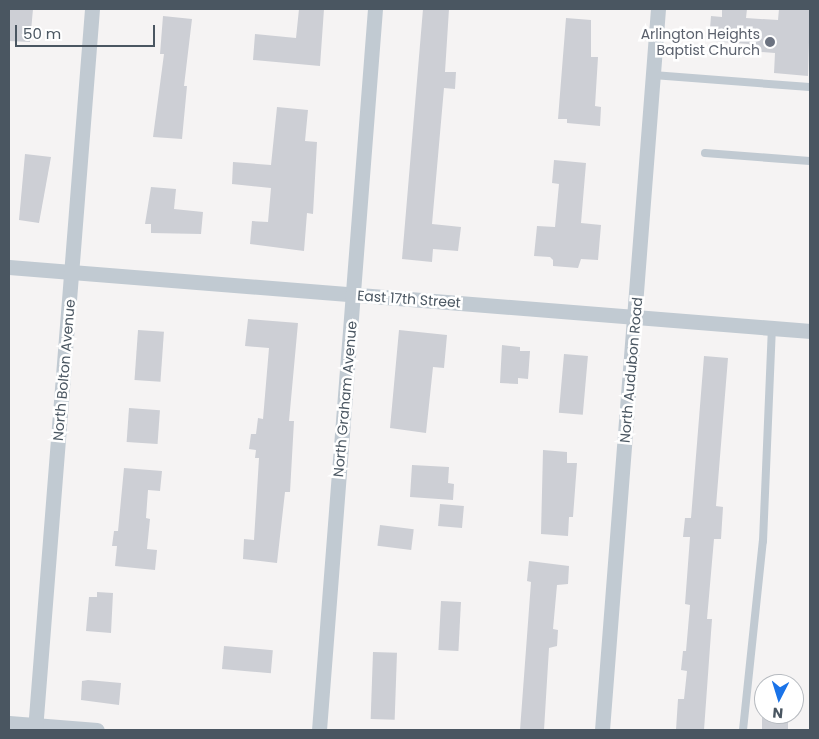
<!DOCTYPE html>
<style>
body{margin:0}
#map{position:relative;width:819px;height:739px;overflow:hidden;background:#f5f3f3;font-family:Poppins,sans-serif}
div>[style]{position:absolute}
.building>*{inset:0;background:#cdcfd5;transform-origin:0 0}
.lane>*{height:8px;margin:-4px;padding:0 4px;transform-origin:4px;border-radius:4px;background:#c1cad2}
.street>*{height:15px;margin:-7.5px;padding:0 7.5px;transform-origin:7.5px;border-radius:7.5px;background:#c1cad2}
.dots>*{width:14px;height:14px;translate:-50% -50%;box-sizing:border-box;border:2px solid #fff;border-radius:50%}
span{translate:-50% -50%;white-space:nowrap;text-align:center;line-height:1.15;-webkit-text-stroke:5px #fff;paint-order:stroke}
.worship-label{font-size:14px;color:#5b616d}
.right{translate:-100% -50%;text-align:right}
.street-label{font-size:14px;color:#4a5661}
.frame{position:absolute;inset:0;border:10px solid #4a5661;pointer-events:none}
.north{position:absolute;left:754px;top:674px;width:50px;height:50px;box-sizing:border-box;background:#fff;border:1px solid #b7bbc0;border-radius:50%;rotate:185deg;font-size:14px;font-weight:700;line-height:20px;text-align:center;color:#4a5661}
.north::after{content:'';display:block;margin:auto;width:18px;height:22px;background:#1a73e8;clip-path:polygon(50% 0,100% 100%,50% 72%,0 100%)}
.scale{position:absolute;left:15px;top:25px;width:140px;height:22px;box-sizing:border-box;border:2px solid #4a5661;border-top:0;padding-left:6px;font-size:15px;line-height:18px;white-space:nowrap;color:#4a5661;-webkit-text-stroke:4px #fff;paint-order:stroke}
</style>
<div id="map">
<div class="building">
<i style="clip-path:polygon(9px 9px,33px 9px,30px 42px,9px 41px)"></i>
<i style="clip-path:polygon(299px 9px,324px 9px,320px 66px,253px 60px,255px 34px,296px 38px)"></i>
<i style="clip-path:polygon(423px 9px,449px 9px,445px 72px,456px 72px,455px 89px,444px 88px,432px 224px,461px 227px,458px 251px,433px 249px,432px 262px,402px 259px)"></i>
<i style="clip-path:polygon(722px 9px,747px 9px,746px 18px,778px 20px,779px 9px,810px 9px,808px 76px,774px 73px,775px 53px,749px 51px,749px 44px,709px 41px,711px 16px,722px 17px)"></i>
<i style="clip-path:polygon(163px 16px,192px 19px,184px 86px,187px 86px,182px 139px,153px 137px,164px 54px,160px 54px)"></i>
<i style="clip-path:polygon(566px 18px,591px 20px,591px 57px,598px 57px,595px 106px,601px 107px,600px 126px,567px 123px,567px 119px,558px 119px)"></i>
<i style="clip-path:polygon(277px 107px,308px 110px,305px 141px,317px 142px,313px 214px,307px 213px,304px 251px,250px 244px,252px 221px,268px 222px,271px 188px,232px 184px,233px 162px,271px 165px)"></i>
<i style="clip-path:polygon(25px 154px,51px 157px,39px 223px,19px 220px)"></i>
<i style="clip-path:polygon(554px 160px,586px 163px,581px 223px,601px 225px,598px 260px,581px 259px,578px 268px,553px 266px,553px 260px,550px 257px,534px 256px,537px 226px,555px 227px,559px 184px,552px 183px)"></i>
<i style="clip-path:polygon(151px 187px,176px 189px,174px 209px,203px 212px,201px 234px,151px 233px,151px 224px,145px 224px)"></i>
<i style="clip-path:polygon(248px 319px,298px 323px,289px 421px,294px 421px,290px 492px,285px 492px,277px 563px,243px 559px,244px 539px,254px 540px,259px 458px,255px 458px,256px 450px,249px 449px,251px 434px,256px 434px,258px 418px,263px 419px,269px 348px,245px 346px)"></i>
<i style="left:138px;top:330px;width:26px;height:50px;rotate:4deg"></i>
<i style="clip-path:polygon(399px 330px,447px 335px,444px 368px,433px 367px,426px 433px,390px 428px)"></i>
<i style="clip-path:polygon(502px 345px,520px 347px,520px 351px,530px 351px,528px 379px,518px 378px,518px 384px,500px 383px)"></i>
<i style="left:564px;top:354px;width:24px;height:59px;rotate:5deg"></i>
<i style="clip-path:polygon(704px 356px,728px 358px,716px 506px,723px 507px,721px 539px,714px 539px,707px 619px,712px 619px,704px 730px,676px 730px,678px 699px,684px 699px,687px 671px,681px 670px,683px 651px,686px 651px,690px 605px,685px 604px,690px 537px,683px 537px,685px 518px,691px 518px)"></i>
<i style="left:129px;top:408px;width:31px;height:34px;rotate:4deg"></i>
<i style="clip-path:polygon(543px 450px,567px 452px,567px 463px,577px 463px,573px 517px,569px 517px,568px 536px,541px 534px)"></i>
<i style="clip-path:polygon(412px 465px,449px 467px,448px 483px,454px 484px,453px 500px,410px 497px)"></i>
<i style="clip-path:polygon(124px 468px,162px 471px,160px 491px,148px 490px,146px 518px,150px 519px,147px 549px,157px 550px,155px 570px,115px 566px,117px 546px,112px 546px,114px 531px,118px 531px)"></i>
<i style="left:440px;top:504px;width:24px;height:22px;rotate:5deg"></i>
<i style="left:380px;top:525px;width:34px;height:21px;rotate:7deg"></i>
<i style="clip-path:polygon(529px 561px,569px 566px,568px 584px,557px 585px,553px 629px,558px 630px,557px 646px,549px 648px,544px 730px,520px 730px,531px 582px,527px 581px)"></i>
<i style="clip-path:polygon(97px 592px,113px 593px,111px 633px,86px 631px,89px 597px,97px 597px)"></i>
<i style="left:441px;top:601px;width:20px;height:49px;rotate:3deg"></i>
<i style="left:224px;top:646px;width:49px;height:23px;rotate:5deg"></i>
<i style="left:373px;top:652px;width:24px;height:67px;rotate:2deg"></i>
<i style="clip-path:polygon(88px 680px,121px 683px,119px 705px,81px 700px,82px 681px)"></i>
<i style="left:762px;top:714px;width:26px;height:16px"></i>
</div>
<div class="lane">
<i style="left:653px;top:75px;width:157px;rotate:4.4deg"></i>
<i style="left:705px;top:153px;width:105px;rotate:4.4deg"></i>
<i style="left:743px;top:730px;width:190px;rotate:-84deg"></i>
<i style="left:763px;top:541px;width:213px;rotate:-87.6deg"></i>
</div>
<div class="street">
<i style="left:9px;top:267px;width:804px;rotate:4.57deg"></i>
<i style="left:9px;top:723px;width:88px;rotate:4.5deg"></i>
<i style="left:35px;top:730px;width:723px;rotate:-85.48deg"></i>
<i style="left:319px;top:730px;width:723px;rotate:-85.56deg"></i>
<i style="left:602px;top:730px;width:723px;rotate:-85.56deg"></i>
</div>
<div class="dots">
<i style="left:770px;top:42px;background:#6b7280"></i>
</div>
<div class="worship-label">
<span class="right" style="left:760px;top:42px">Arlington Heights<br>Baptist Church</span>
</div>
<div class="street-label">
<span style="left:409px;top:299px;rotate:4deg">East 17th Street</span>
<span style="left:64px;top:370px;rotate:-85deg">North Bolton Avenue</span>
<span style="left:631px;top:370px;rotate:-85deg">North Audubon Road</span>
<span style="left:345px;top:399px;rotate:-85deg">North Graham Avenue</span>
</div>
<div class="frame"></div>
<div class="north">N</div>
<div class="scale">50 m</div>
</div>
